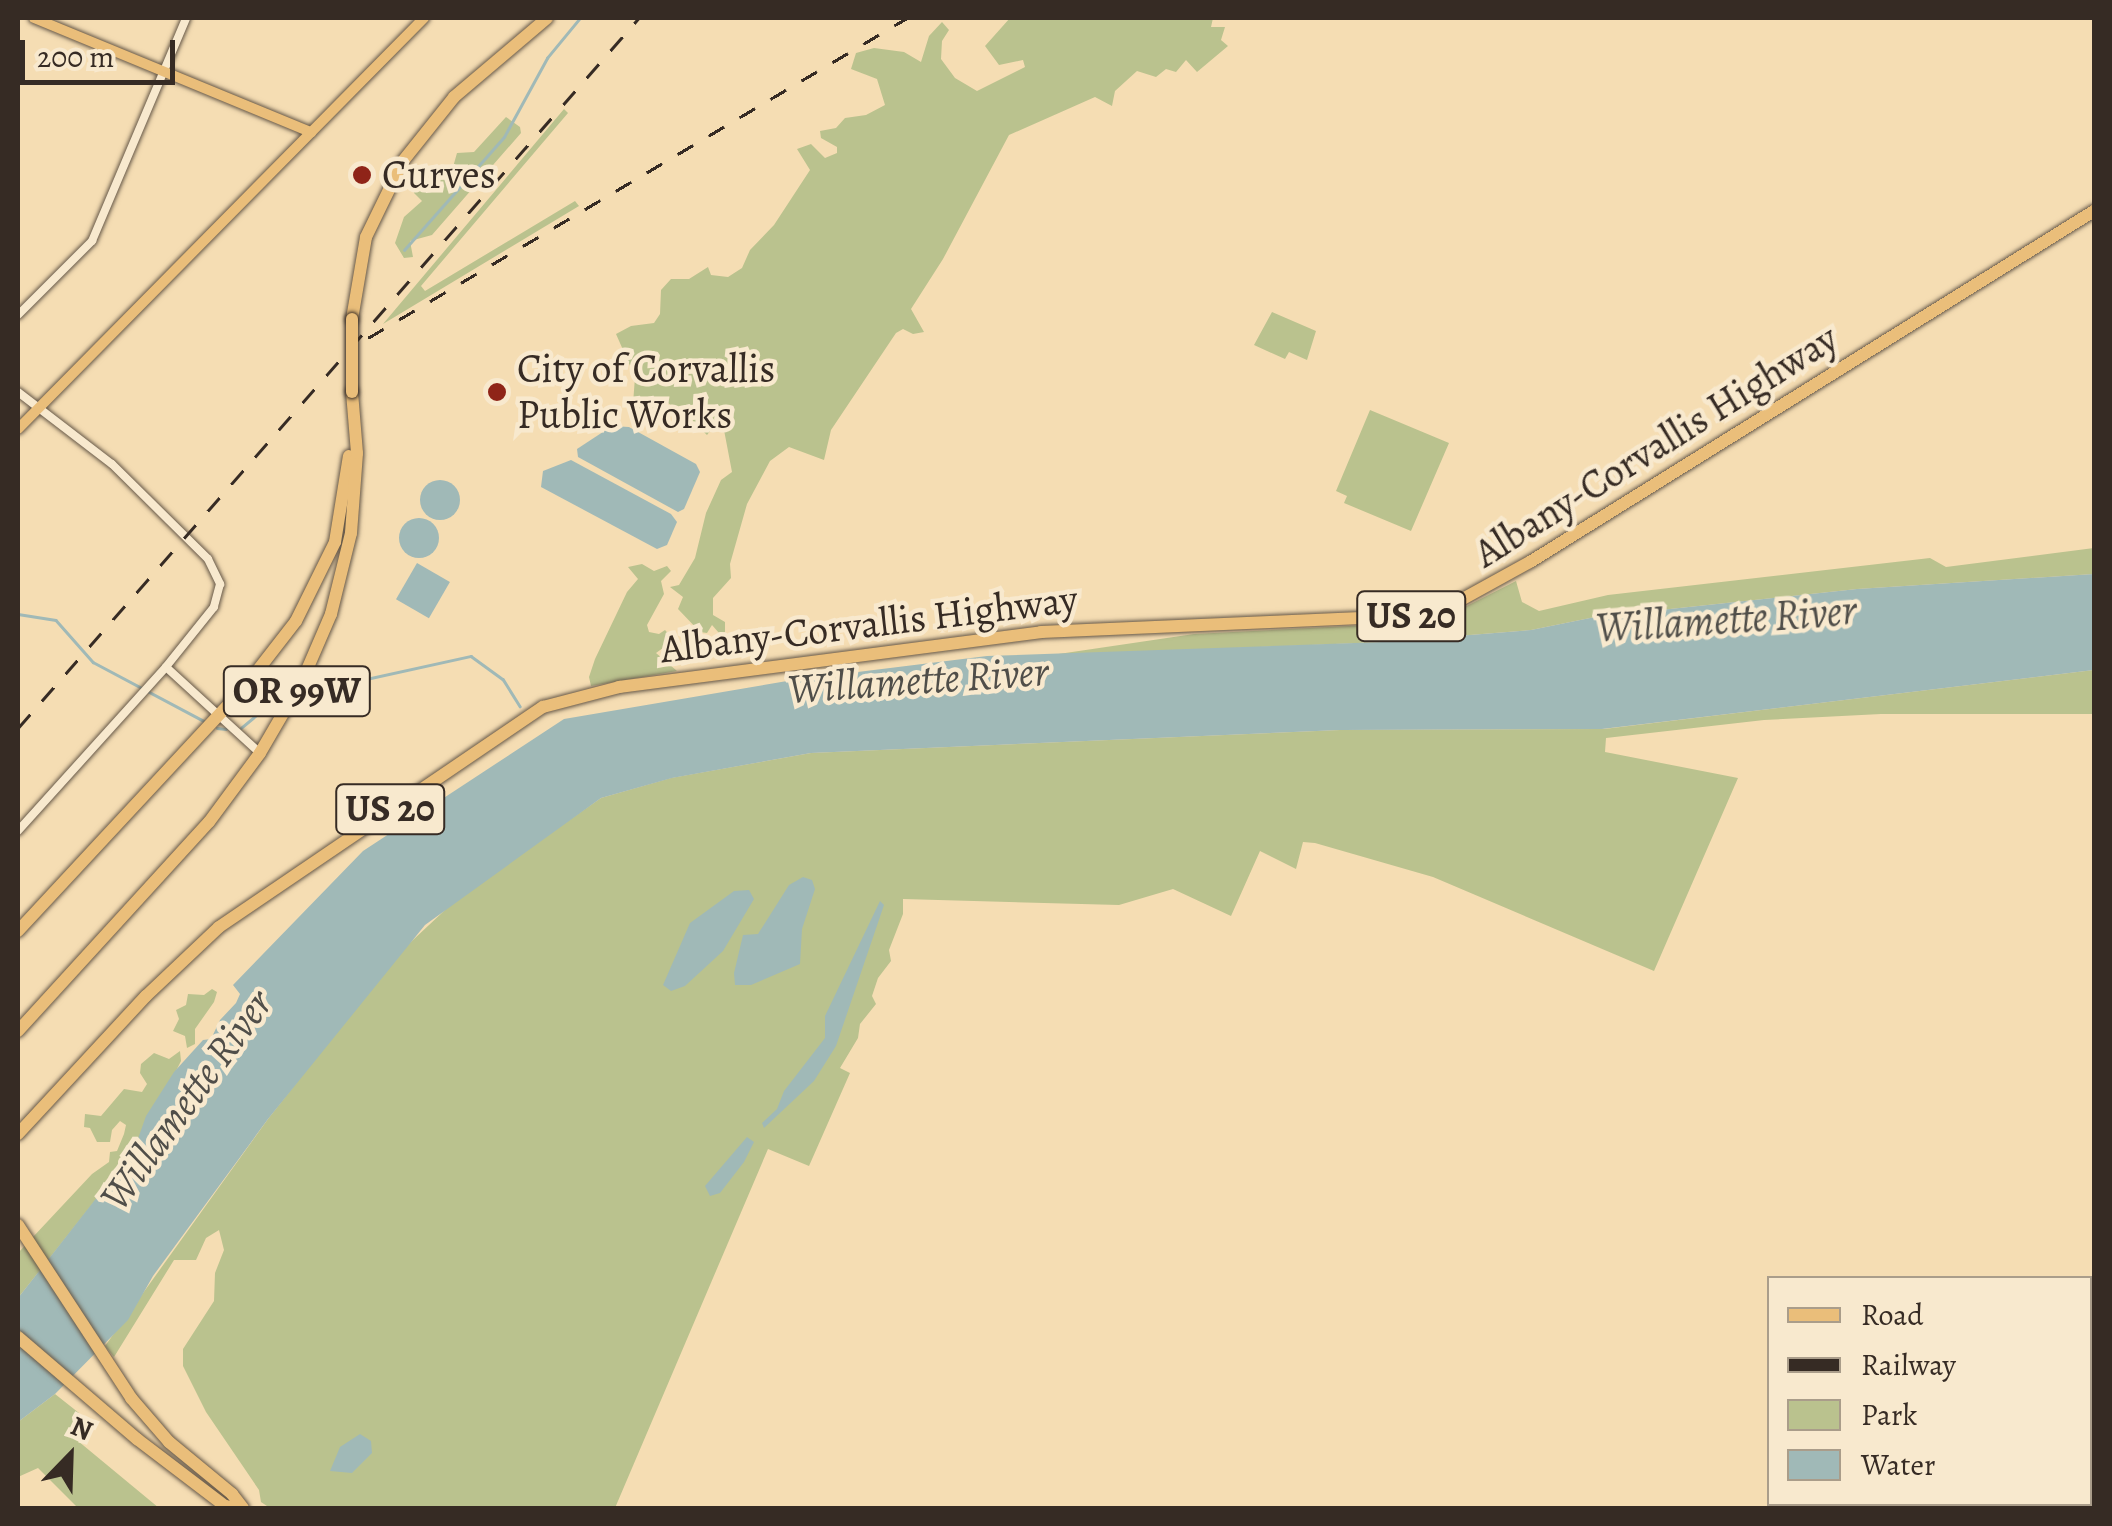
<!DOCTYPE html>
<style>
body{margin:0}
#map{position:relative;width:2112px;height:1526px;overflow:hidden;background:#f5ddb3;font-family:Alegreya,serif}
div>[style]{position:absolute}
.green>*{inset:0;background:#bac28e}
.water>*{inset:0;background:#a0b9b7;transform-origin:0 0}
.round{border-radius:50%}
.stream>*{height:2.5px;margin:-1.25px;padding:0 1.25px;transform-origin:1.25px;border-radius:1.25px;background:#a0b9b7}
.roads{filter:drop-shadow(0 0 2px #665848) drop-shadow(0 0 2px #665848)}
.minor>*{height:8px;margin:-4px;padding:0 4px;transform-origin:4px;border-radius:4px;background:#f8e9ce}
.major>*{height:10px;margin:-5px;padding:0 5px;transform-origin:5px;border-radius:5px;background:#eabe7a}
.highway>*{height:12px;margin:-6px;padding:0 6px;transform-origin:6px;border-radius:6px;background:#eabe7a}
.rail>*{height:2.5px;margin-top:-1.25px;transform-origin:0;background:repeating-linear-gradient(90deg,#362b24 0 18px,transparent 0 36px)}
.bridges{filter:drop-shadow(0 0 2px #362b24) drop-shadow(0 0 2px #362b24)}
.highway-bridge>*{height:12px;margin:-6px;padding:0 6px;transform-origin:6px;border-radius:6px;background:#eabe7a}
.dots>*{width:28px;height:28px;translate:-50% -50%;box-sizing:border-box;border:5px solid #f8e9ce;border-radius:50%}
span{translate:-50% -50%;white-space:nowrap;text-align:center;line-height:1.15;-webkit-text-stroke:9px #f8e9ce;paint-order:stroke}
.shield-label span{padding:2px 8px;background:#f8e9ce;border:2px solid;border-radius:8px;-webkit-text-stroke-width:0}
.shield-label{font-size:38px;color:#362b24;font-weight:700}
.poi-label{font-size:40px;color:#362b24}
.left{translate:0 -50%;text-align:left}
.street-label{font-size:40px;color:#362b24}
.water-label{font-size:42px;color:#504e49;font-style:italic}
.frame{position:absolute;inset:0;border:20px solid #362b24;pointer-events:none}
.legend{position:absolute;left:1767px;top:1276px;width:325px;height:230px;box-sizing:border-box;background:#f8e9ce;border:2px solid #aa9d8a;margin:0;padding:12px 18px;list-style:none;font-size:30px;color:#362b24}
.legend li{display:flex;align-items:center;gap:20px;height:50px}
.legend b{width:50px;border:2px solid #aa9d8a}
.north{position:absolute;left:20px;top:1406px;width:100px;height:100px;-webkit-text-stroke:8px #f8e9ce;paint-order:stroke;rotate:23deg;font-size:28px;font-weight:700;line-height:40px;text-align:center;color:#362b24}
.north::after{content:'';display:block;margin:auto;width:35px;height:45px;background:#362b24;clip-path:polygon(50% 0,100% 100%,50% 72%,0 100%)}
.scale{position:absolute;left:20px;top:40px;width:155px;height:45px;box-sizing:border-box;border:5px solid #362b24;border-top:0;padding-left:12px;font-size:30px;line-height:35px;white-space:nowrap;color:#362b24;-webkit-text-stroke:8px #f8e9ce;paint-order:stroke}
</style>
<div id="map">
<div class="green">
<i style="clip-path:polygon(1010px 18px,1213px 18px,1211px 27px,1225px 27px,1221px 40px,1228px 46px,1197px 72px,1186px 60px,1176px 72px,1166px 69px,1156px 77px,1137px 71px,1115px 91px,1112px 106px,1095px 97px,1009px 135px,943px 259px,911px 309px,924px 332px,913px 334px,903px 329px,896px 333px,831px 430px,824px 460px,789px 447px,770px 461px,747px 504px,730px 564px,731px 578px,713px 598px,713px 615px,725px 622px,725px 632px,719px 633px,712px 625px,707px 633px,700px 632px,678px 609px,683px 597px,670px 587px,679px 585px,695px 558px,706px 513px,721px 480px,732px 472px,724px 430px,714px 426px,707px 435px,692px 420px,683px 424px,672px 421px,673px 407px,668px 403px,653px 417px,632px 417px,635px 377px,616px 334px,631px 326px,654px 323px,660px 314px,661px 290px,671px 279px,689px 279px,708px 267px,711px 275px,728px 277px,742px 268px,750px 250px,774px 225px,810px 170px,797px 149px,811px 144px,825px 158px,837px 153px,837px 147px,821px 138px,820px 131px,836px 128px,845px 118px,866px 115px,885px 105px,877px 79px,851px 69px,856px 53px,874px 48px,904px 52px,921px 62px,929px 36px,942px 22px,949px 30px,942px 41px,941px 59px,955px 78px,977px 91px,1025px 67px,1023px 60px,999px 65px,985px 46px)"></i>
<i style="clip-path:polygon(564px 109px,568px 113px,421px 286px,425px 291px,575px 201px,579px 206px,383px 324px)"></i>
<i style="clip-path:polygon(506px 117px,520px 127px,521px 133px,432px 235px,410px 241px,413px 257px,404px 258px,395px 243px,404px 217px,422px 201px,414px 193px,418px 184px,431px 182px,453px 167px,457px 153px,474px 152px)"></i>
<i style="clip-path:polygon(1272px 312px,1316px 331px,1307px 360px,1289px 352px,1285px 359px,1254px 345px)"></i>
<i style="clip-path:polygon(1370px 410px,1449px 443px,1411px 531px,1344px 503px,1347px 496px,1336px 491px)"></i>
<i style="clip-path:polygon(2094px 548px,2094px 574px,1857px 589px,1595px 617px,1531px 630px,1382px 642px,1045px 656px,1194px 634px,1369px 625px,1453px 613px,1516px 581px,1522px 602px,1539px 611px,1608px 595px,1930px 558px,1946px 567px)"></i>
<i style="clip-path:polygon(642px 564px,654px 571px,667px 566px,671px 571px,661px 581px,664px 594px,647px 625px,649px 632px,659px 634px,665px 630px,674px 640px,656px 653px,677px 671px,591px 686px,589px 677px,595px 659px,627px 592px,638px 579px,628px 567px)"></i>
<i style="clip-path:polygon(2094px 670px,2094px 714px,1881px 714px,1764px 720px,1606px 738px,1605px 752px,1738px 778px,1654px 971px,1433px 877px,1315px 843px,1303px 842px,1296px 869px,1260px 851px,1231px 916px,1173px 889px,1119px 905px,903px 899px,903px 914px,889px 950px,891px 961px,878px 978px,872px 996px,876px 1004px,860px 1024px,858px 1038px,840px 1068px,850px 1073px,809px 1166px,768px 1149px,615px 1508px,270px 1508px,261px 1502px,259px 1490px,206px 1412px,183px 1366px,183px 1349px,214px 1301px,215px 1273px,224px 1250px,219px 1230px,206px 1238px,196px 1260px,174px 1260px,114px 1357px,105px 1346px,268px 1119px,398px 954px,460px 896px,601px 798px,671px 778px,811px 753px,1340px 730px,1604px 729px)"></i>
<i style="clip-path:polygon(212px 989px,217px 992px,214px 1002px,195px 1029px,195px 1044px,187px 1048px,185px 1036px,173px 1031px,179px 1019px,176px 1010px,186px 1005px,188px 994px,204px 995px)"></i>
<i style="clip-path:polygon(180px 1051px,181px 1061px,144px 1135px,126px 1152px,120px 1169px,18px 1298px,18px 1253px,92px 1174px,109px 1162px,110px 1152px,117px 1151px,124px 1134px,126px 1125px,120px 1121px,112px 1130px,110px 1142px,97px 1142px,90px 1128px,84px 1127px,85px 1114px,101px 1116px,124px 1089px,142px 1092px,147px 1084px,140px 1073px,141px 1064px,154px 1053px,169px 1059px)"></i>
<i style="clip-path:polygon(55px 1394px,79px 1413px,72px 1436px,159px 1508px,78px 1508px,38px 1468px,18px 1477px,18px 1422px)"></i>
</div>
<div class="water">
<i style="clip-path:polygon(612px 426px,629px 427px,696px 464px,700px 472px,684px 509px,678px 512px,578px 457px,577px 449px)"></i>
<i style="clip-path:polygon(571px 460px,671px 514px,677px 522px,667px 545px,657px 549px,541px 487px,543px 471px)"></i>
<i class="round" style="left:420px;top:480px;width:40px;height:40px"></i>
<i class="round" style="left:399px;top:518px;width:40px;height:40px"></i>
<i style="left:417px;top:563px;width:38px;height:42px;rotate:30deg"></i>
<i style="clip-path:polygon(2094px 574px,2094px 670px,1602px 729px,1340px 730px,811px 753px,672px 778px,601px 798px,425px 925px,268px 1119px,153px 1276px,128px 1320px,55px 1394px,18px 1422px,18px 1298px,134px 1150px,146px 1116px,174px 1072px,203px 1040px,211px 1039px,220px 1020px,236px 1003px,240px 994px,233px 985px,363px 851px,564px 719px,793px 680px,987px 656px,1382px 642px,1531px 630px,1595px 617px,1857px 589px)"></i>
<i style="clip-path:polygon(803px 877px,812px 880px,815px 889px,802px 929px,800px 964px,751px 985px,735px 985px,734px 973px,743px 935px,758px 934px,789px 885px)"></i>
<i style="clip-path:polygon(749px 890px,754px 899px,723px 951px,685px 986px,671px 991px,663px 985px,690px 923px,734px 891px)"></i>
<i style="clip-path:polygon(880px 901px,884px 905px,836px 1046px,814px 1081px,764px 1128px,762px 1123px,777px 1109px,784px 1091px,825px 1038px,825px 1016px)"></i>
<i style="clip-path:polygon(747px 1137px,754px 1142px,744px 1162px,720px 1193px,710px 1196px,705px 1186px)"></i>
<i style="clip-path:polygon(360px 1434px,371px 1441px,372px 1453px,352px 1473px,330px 1471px,340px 1447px)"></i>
</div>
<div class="stream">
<i style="left:404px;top:250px;width:151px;rotate:-48.5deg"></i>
<i style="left:504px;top:137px;width:90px;rotate:-61.4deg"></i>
<i style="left:547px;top:58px;width:52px;rotate:-50.5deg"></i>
<i style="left:18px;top:614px;width:38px;rotate:9deg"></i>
<i style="left:56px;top:620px;width:56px;rotate:48.6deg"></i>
<i style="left:93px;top:662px;width:126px;rotate:28deg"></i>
<i style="left:304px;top:703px;width:39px;rotate:-27deg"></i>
<i style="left:339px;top:685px;width:135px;rotate:-12.4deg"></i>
<i style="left:471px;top:656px;width:39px;rotate:36deg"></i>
<i style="left:503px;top:679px;width:32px;rotate:58deg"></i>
<i style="left:217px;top:728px;width:9px;rotate:6deg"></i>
<i style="left:241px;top:728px;width:40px;rotate:-40deg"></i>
<i style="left:272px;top:702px;width:10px;rotate:-6deg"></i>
</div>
<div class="roads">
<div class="minor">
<i style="left:18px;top:315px;width:105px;rotate:-45deg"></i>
<i style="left:92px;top:241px;width:242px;rotate:-67.1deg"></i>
<i style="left:18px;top:392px;width:118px;rotate:37.5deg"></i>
<i style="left:112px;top:464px;width:135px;rotate:44.7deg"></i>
<i style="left:208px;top:559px;width:28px;rotate:64deg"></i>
<i style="left:220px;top:584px;width:24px;rotate:105deg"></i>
<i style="left:214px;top:607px;width:77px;rotate:128.7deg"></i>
<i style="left:166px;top:667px;width:221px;rotate:132.1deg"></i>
<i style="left:166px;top:667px;width:127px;rotate:42.5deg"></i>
</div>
<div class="major">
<i style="left:34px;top:18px;width:300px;rotate:22.4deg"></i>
<i style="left:18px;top:429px;width:578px;rotate:-45.35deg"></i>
</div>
<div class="highway">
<i style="left:352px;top:319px;width:83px;rotate:-80.3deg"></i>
<i style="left:366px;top:237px;width:85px;rotate:-64deg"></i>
<i style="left:403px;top:161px;width:82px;rotate:-51.4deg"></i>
<i style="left:454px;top:97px;width:122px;rotate:-40.3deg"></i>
<i style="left:18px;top:931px;width:332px;rotate:-47.1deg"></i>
<i style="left:244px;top:688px;width:85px;rotate:-52.2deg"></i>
<i style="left:296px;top:621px;width:88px;rotate:-63.7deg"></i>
<i style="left:335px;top:542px;width:87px;rotate:-80.8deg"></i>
<i style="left:18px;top:1031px;width:283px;rotate:-47.6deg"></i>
<i style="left:209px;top:822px;width:86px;rotate:-53.5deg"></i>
<i style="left:260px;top:753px;width:86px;rotate:-59.8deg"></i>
<i style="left:303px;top:679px;width:71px;rotate:-66.7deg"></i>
<i style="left:331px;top:614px;width:83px;rotate:-76.1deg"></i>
<i style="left:351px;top:533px;width:80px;rotate:-85.7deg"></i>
<i style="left:357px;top:453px;width:61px;rotate:-94.7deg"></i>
<i style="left:18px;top:1134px;width:188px;rotate:-47.2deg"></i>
<i style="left:146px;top:996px;width:100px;rotate:-43.4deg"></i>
<i style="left:219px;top:927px;width:392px;rotate:-34.2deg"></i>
<i style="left:543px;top:707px;width:79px;rotate:-14.7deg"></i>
<i style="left:619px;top:687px;width:426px;rotate:-7.4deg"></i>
<i style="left:1041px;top:632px;width:366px;rotate:-2.5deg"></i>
<i style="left:1407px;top:616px;width:42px;rotate:-12.4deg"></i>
<i style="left:1448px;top:607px;width:94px;rotate:-28.8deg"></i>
<i style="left:1530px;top:562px;width:664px;rotate:-31.9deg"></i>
<i style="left:18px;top:1225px;width:207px;rotate:56.8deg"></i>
<i style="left:131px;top:1398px;width:58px;rotate:49.2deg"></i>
<i style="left:169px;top:1442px;width:82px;rotate:39.5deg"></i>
<i style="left:232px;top:1494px;width:18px;rotate:52deg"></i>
<i style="left:18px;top:1337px;width:157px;rotate:40.6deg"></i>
<i style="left:137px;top:1439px;width:111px;rotate:37.3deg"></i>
<i style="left:225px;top:1506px;width:10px;rotate:11deg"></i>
</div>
</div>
<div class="rail">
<i style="left:368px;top:338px;width:627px;rotate:-30.7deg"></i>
<i style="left:18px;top:728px;width:943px;rotate:-48.83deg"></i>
</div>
<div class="bridges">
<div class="highway-bridge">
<i style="left:352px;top:392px;width:73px;rotate:-90deg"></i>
</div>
</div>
<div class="dots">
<i style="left:362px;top:175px;background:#8f2418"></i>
<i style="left:497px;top:392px;background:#8f2418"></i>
</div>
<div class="shield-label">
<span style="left:1411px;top:616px">US 20</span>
<span style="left:297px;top:691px">OR 99W</span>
<span style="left:390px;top:809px">US 20</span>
</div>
<div class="poi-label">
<span class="left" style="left:382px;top:175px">Curves</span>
<span class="left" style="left:517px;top:392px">City of Corvallis<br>Public Works</span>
</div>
<div class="street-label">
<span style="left:1656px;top:446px;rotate:-32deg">Albany-Corvallis Highway</span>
<span style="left:869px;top:624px;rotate:-7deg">Albany-Corvallis Highway</span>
</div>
<div class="water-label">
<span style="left:1726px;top:619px;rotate:-4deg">Willamette River</span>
<span style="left:918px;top:680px;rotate:-4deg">Willamette River</span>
<span style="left:186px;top:1100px;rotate:-54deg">Willamette River</span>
</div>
<div class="frame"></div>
<ul class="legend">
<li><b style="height:12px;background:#eabe7a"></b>Road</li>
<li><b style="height:12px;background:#362b24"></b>Railway</li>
<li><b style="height:28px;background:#bac28e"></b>Park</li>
<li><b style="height:28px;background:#a0b9b7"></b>Water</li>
</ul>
<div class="north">N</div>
<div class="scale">200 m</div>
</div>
